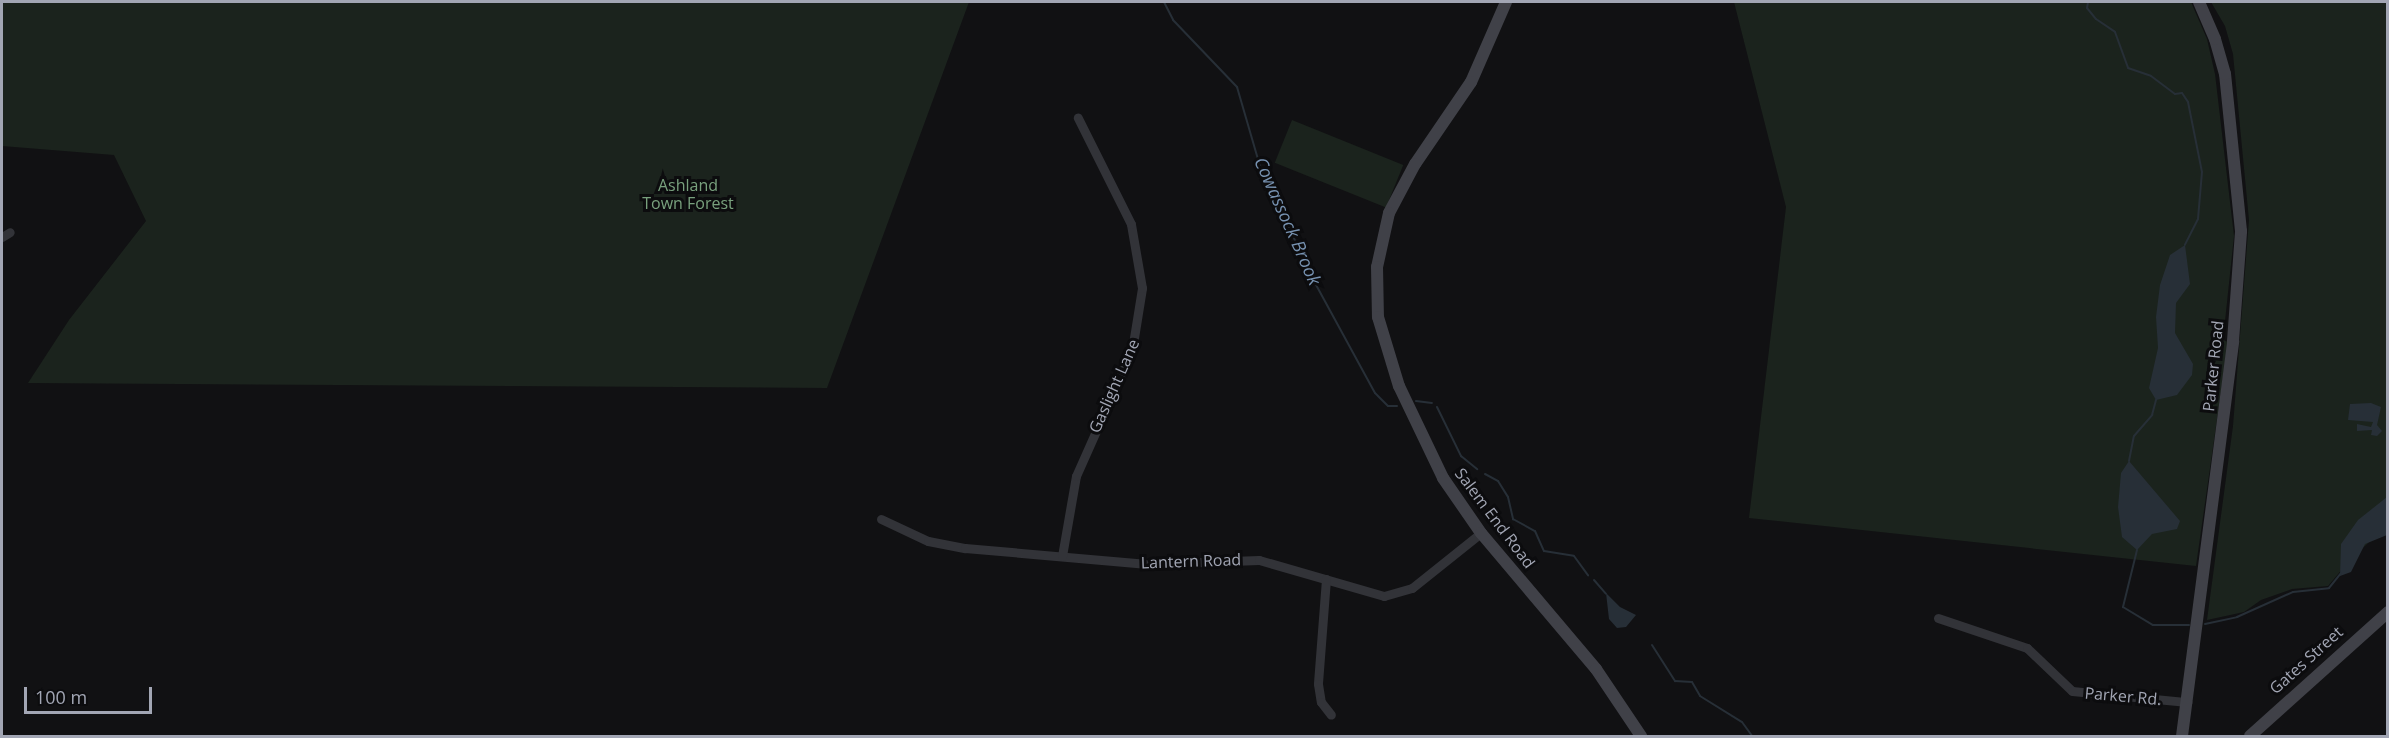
<!DOCTYPE html>
<style>
body{margin:0}
#map{position:relative;width:2389px;height:738px;overflow:hidden;background:#111113;font-family:"Open Sans",sans-serif}
div>[style]{position:absolute}
.green>*{inset:0;background:#1b231d;transform-origin:0 0}
.water>*{inset:0;background:#272f37}
.stream>*{height:2px;margin:-1px;padding:0 1px;transform-origin:1px;border-radius:1px;background:#272f37}
.street>*{height:9px;margin:-4.5px;padding:0 4.5px;transform-origin:4.5px;border-radius:4.5px;background:#323338}
.secondary>*{height:12px;margin:-6px;padding:0 6px;transform-origin:6px;border-radius:6px;background:#404148}
span{translate:-50% -50%;white-space:nowrap;text-align:center;line-height:1.15;-webkit-text-stroke:6px #0c0c0e;paint-order:stroke}
.park-label{font-size:16px;color:#78a07d}
.street-label{font-size:16px;color:#a2a6b4}
.water-label{font-size:18px;color:#7792b1;font-style:italic}
.frame{position:absolute;inset:0;border:3px solid #a2a6b4;pointer-events:none}
.scale{position:absolute;left:24px;top:687px;width:128px;height:27px;box-sizing:border-box;border:3px solid #a2a6b4;border-top:0;padding-left:8px;font-size:18px;line-height:21px;white-space:nowrap;color:#a2a6b4;-webkit-text-stroke:4px #0c0c0e;paint-order:stroke}
</style>
<div id="map">
<div class="green">
<i style="clip-path:polygon(2px 2px,969px 2px,827px 388px,28px 383px,69px 320px,146px 221px,114px 155px,2px 146px)"></i>
<i style="clip-path:polygon(1734px 2px,2191px 2px,2207px 39px,2215px 74px,2234px 236px,2223px 340px,2228px 342px,2196px 566px,1749px 518px,1786px 207px)"></i>
<i style="clip-path:polygon(2211px 2px,2387px 2px,2387px 529px,2385px 527px,2349px 561px,2328px 586px,2292px 589px,2261px 600px,2244px 612px,2207px 620px,2233px 426px,2249px 220px,2233px 54px,2225px 26px)"></i>
<i style="left:1292px;top:120px;width:120px;height:46px;rotate:22deg"></i>
</div>
<div class="water">
<i style="clip-path:polygon(2185px 245px,2190px 284px,2176px 303px,2175px 333px,2193px 364px,2192px 375px,2177px 395px,2156px 400px,2149px 388px,2158px 348px,2156px 317px,2160px 285px,2170px 255px)"></i>
<i style="clip-path:polygon(2371px 403px,2381px 407px,2377px 425px,2382px 431px,2377px 436px,2371px 435px,2372px 430px,2357px 431px,2357px 424px,2371px 427px,2373px 422px,2348px 420px,2350px 404px)"></i>
<i style="clip-path:polygon(2129px 461px,2180px 521px,2177px 529px,2152px 534px,2137px 550px,2122px 537px,2118px 507px,2121px 473px)"></i>
<i style="clip-path:polygon(2387px 497px,2387px 535px,2365px 544px,2351px 572px,2340px 576px,2341px 544px,2358px 520px)"></i>
<i style="clip-path:polygon(1606px 593px,1620px 607px,1636px 615px,1626px 627px,1617px 628px,1609px 619px)"></i>
</div>
<div class="stream">
<i style="left:1164px;top:2px;width:20px;rotate:63deg"></i>
<i style="left:1173px;top:20px;width:93px;rotate:46.3deg"></i>
<i style="left:1237px;top:87px;width:82px;rotate:73.8deg"></i>
<i style="left:1260px;top:166px;width:129px;rotate:64.8deg"></i>
<i style="left:1315px;top:283px;width:125px;rotate:61.4deg"></i>
<i style="left:1375px;top:393px;width:18px;rotate:45deg"></i>
<i style="left:1388px;top:406px;width:9px"></i>
<i style="left:2088px;top:2px;width:6px;rotate:99deg"></i>
<i style="left:2087px;top:8px;width:14px;rotate:51deg"></i>
<i style="left:2096px;top:19px;width:23px;rotate:34deg"></i>
<i style="left:2115px;top:32px;width:38px;rotate:70deg"></i>
<i style="left:2128px;top:68px;width:24px;rotate:19deg"></i>
<i style="left:2151px;top:76px;width:30px;rotate:37deg"></i>
<i style="left:2175px;top:94px;width:7px;rotate:-8deg"></i>
<i style="left:2182px;top:93px;width:11px;rotate:56deg"></i>
<i style="left:2188px;top:102px;width:71px;rotate:78.7deg"></i>
<i style="left:2202px;top:172px;width:47px;rotate:94.9deg"></i>
<i style="left:2198px;top:219px;width:29px;rotate:117deg"></i>
<i style="left:1416px;top:401px;width:16px;rotate:7deg"></i>
<i style="left:1437px;top:407px;width:55px;rotate:63.9deg"></i>
<i style="left:1461px;top:456px;width:21px;rotate:39deg"></i>
<i style="left:2129px;top:461px;width:25px;rotate:-79deg"></i>
<i style="left:2134px;top:436px;width:28px;rotate:-49deg"></i>
<i style="left:2152px;top:415px;width:16px;rotate:-75deg"></i>
<i style="left:1485px;top:474px;width:15px;rotate:28deg"></i>
<i style="left:1498px;top:481px;width:19px;rotate:58deg"></i>
<i style="left:1508px;top:497px;width:23px;rotate:77deg"></i>
<i style="left:1513px;top:519px;width:25px;rotate:29deg"></i>
<i style="left:1535px;top:531px;width:22px;rotate:66deg"></i>
<i style="left:1544px;top:551px;width:30px;rotate:9deg"></i>
<i style="left:1574px;top:556px;width:24px;rotate:54deg"></i>
<i style="left:2137px;top:550px;width:59px;rotate:103.8deg"></i>
<i style="left:2123px;top:607px;width:35px;rotate:31deg"></i>
<i style="left:2153px;top:625px;width:36px"></i>
<i style="left:1594px;top:580px;width:18px;rotate:49deg"></i>
<i style="left:2205px;top:624px;width:33px;rotate:-12deg"></i>
<i style="left:2237px;top:617px;width:61px;rotate:-24.1deg"></i>
<i style="left:2293px;top:592px;width:36px;rotate:-6deg"></i>
<i style="left:2329px;top:588px;width:19px;rotate:-51deg"></i>
<i style="left:1652px;top:645px;width:43px;rotate:57.4deg"></i>
<i style="left:1675px;top:681px;width:17px;rotate:3deg"></i>
<i style="left:1692px;top:682px;width:16px;rotate:60deg"></i>
<i style="left:1700px;top:696px;width:49px;rotate:31.8deg"></i>
<i style="left:1742px;top:722px;width:17px;rotate:54deg"></i>
</div>
<div class="street">
<i style="left:2px;top:237px;width:9px;rotate:-32deg"></i>
<i style="left:881px;top:519px;width:52px;rotate:25.1deg"></i>
<i style="left:928px;top:541px;width:38px;rotate:11deg"></i>
<i style="left:965px;top:548px;width:183px;rotate:5deg"></i>
<i style="left:1147px;top:564px;width:112px;rotate:-2deg"></i>
<i style="left:1259px;top:560px;width:130px;rotate:16.1deg"></i>
<i style="left:1384px;top:596px;width:29px;rotate:-16deg"></i>
<i style="left:1412px;top:588px;width:88px;rotate:-38.6deg"></i>
<i style="left:1062px;top:556px;width:81px;rotate:-80.1deg"></i>
<i style="left:1076px;top:476px;width:138px;rotate:-66deg"></i>
<i style="left:1132px;top:350px;width:63px;rotate:-80.8deg"></i>
<i style="left:1142px;top:288px;width:65px;rotate:-99.8deg"></i>
<i style="left:1131px;top:224px;width:119px;rotate:-116.6deg"></i>
<i style="left:1326px;top:579px;width:105px;rotate:94.4deg"></i>
<i style="left:1318px;top:684px;width:18px;rotate:81deg"></i>
<i style="left:1321px;top:702px;width:16px;rotate:52deg"></i>
<i style="left:1938px;top:618px;width:94px;rotate:18.6deg"></i>
<i style="left:2027px;top:648px;width:62px;rotate:43.7deg"></i>
<i style="left:2072px;top:691px;width:116px;rotate:5.5deg"></i>
</div>
<div class="secondary">
<i style="left:1506px;top:2px;width:87px;rotate:113.6deg"></i>
<i style="left:1471px;top:82px;width:99px;rotate:124.3deg"></i>
<i style="left:1415px;top:164px;width:55px;rotate:118deg"></i>
<i style="left:1389px;top:213px;width:55px;rotate:102.5deg"></i>
<i style="left:1377px;top:267px;width:50px;rotate:88.9deg"></i>
<i style="left:1378px;top:317px;width:72px;rotate:73.1deg"></i>
<i style="left:1399px;top:386px;width:102px;rotate:64.4deg"></i>
<i style="left:1443px;top:478px;width:67px;rotate:55.4deg"></i>
<i style="left:1481px;top:533px;width:178px;rotate:49.8deg"></i>
<i style="left:1596px;top:669px;width:81px;rotate:56.1deg"></i>
<i style="left:2182px;top:736px;width:398px;rotate:-82.6deg"></i>
<i style="left:2233px;top:341px;width:110px;rotate:-85.8deg"></i>
<i style="left:2241px;top:231px;width:158px;rotate:-95.8deg"></i>
<i style="left:2225px;top:74px;width:36px;rotate:-106deg"></i>
<i style="left:2215px;top:39px;width:40px;rotate:-113.4deg"></i>
<i style="left:2250px;top:736px;width:186px;rotate:-41.9deg"></i>
</div>
<div class="park-label">
<span style="left:688px;top:194px">Ashland<br>Town Forest</span>
</div>
<div class="street-label">
<span style="left:2213px;top:366px;rotate:-84deg">Parker Road</span>
<span style="left:1114px;top:386px;rotate:-66deg">Gaslight Lane</span>
<span style="left:1495px;top:518px;rotate:53deg">Salem End Road</span>
<span style="left:1191px;top:561px;rotate:-2deg">Lantern Road</span>
<span style="left:2306px;top:660px;rotate:-42deg">Gates Street</span>
<span style="left:2123px;top:696px;rotate:5deg">Parker Rd.</span>
</div>
<div class="water-label">
<span style="left:1288px;top:221px;rotate:66deg">Cowassock Brook</span>
</div>
<div class="frame"></div>
<div class="scale">100 m</div>
</div>
